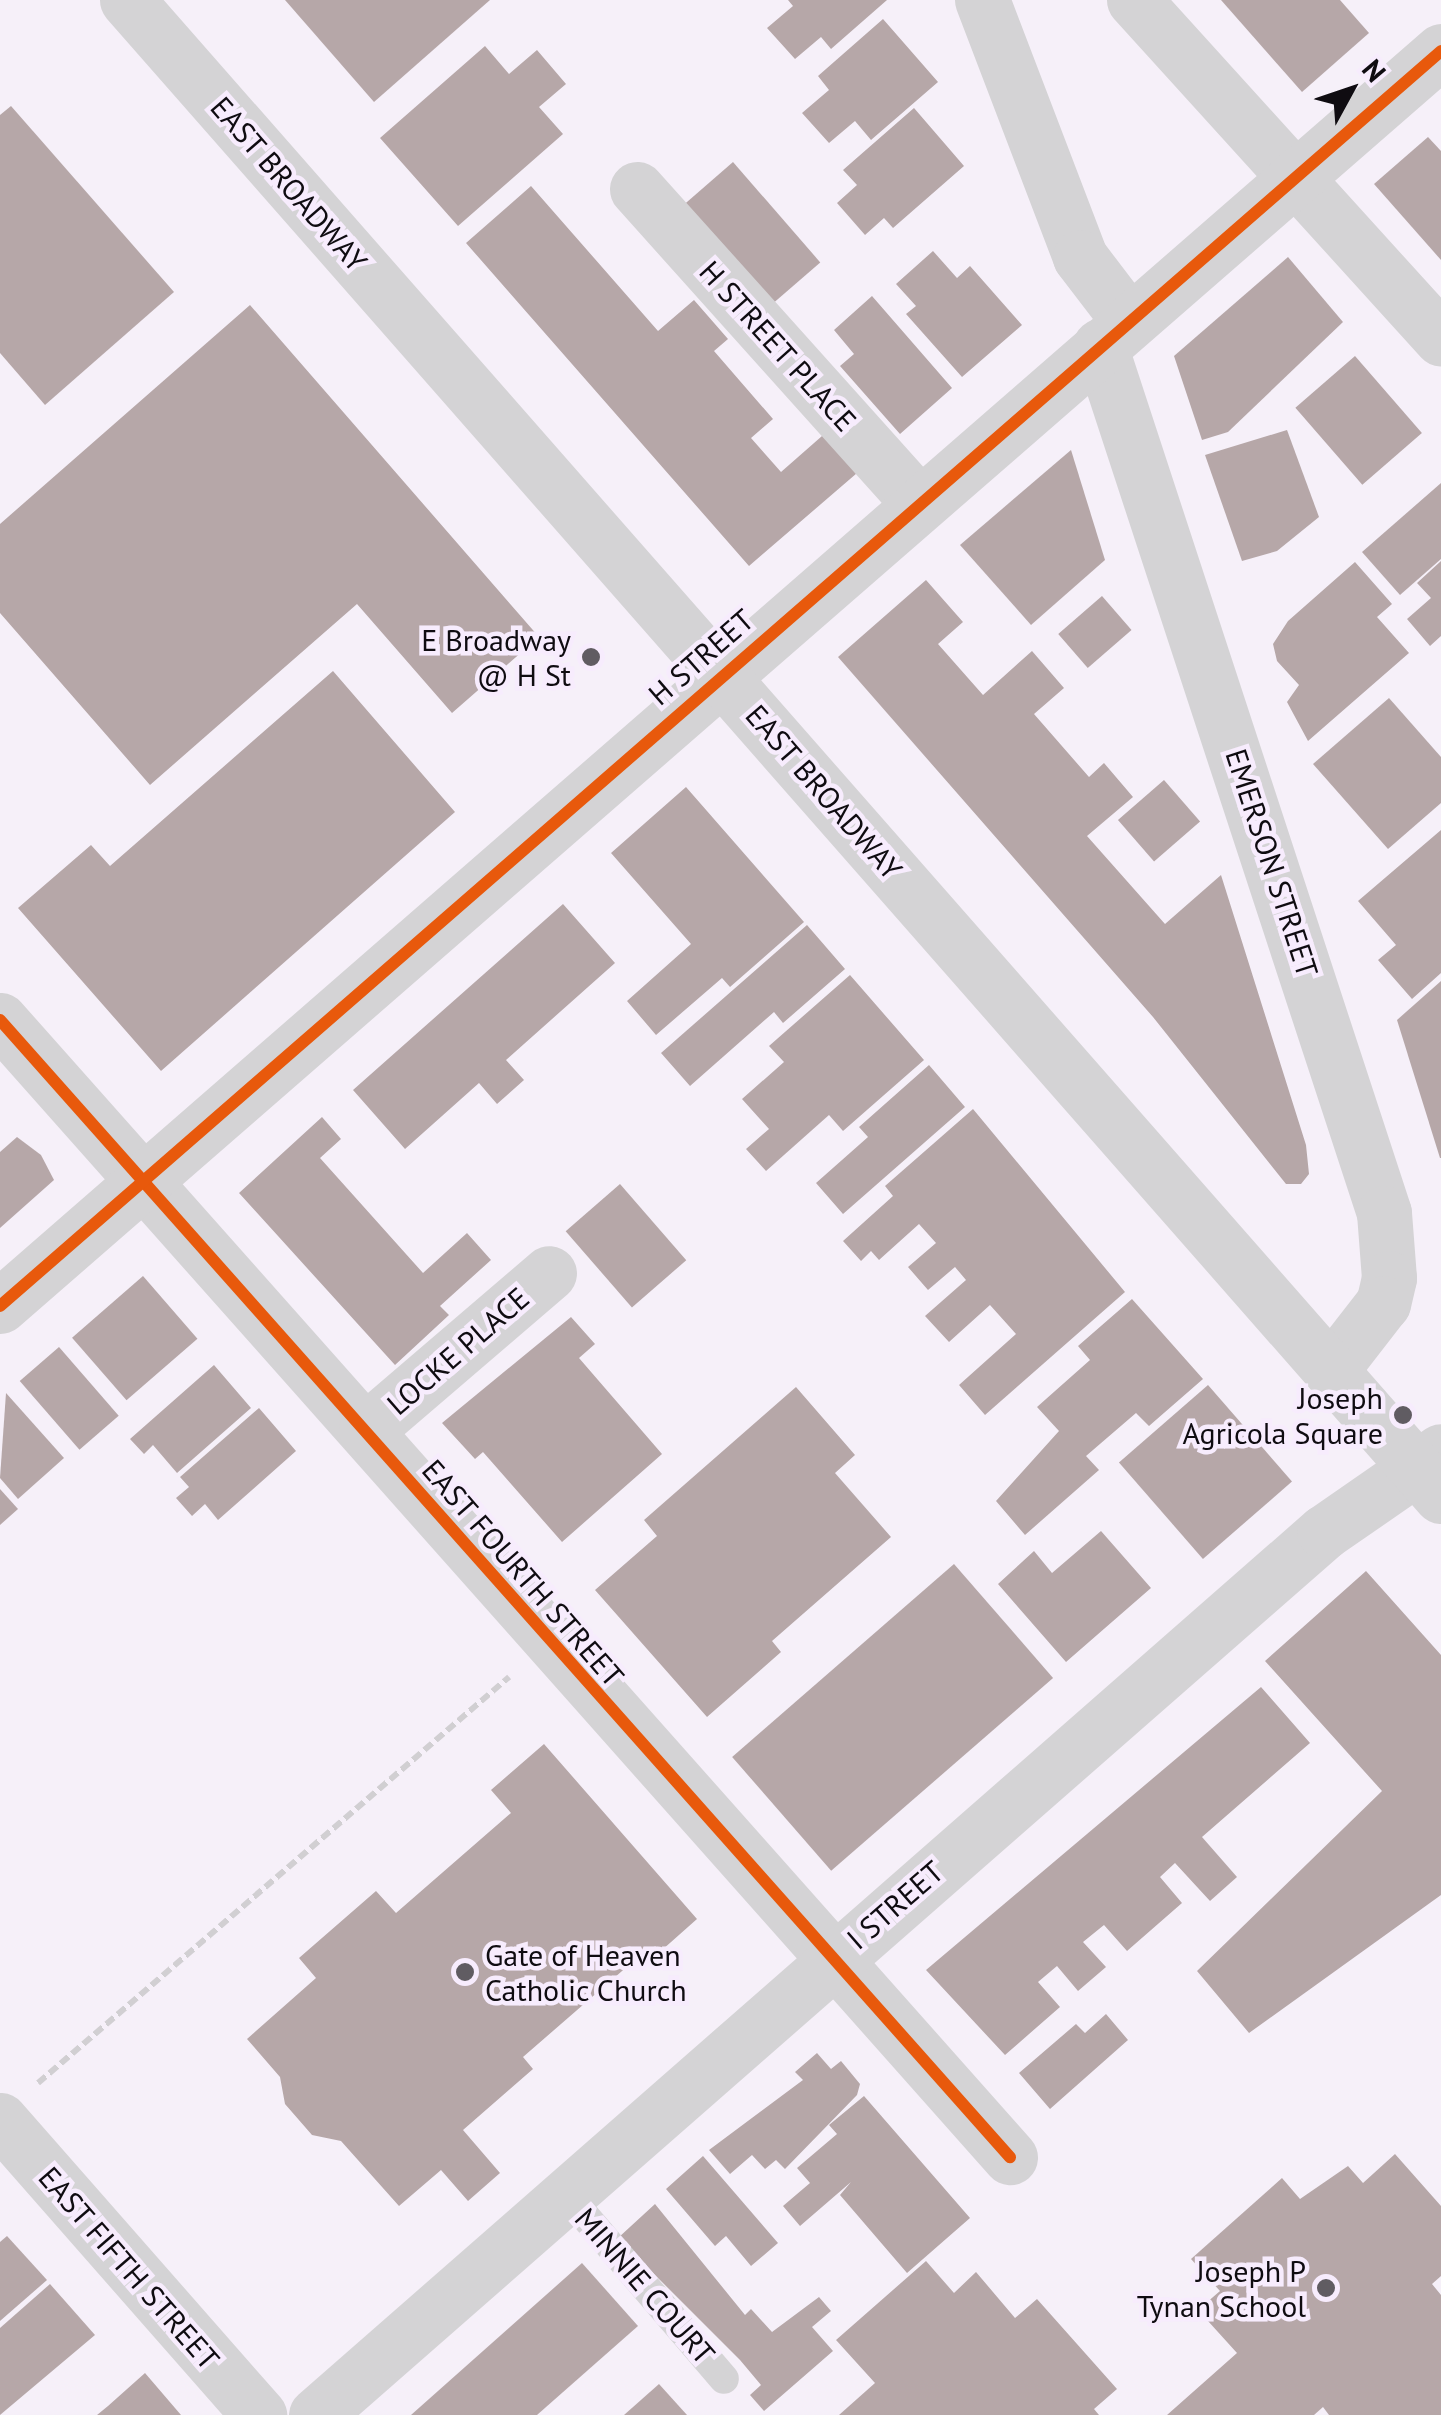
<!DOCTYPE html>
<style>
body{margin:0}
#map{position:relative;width:1441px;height:2415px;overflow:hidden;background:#f6f0f9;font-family:"PT Sans",sans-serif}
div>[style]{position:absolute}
.building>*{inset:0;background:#b6a7a8;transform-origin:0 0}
.path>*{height:6px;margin-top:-3px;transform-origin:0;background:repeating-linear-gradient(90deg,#d1cfd2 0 10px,transparent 0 15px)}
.lane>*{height:30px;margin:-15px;padding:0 15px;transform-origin:15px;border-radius:15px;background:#d4d3d5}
.street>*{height:55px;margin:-27.5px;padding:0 27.5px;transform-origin:27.5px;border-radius:27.5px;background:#d4d3d5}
.secondary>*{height:55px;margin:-27.5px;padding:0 27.5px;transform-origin:27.5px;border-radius:27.5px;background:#d4d3d5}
.cycleway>*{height:12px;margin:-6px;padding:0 6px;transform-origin:6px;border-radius:6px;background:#e8590c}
.dots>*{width:28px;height:28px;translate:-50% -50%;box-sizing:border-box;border:5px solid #f7ecfd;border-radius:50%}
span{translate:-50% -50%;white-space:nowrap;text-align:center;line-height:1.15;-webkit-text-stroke:9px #f7ecfd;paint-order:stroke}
.street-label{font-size:30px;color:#0f0c11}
.poi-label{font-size:30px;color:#0f0c11}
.right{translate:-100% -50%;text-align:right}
.left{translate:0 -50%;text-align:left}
.north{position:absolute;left:1301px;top:40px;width:100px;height:100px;-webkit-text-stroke:8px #f7ecfd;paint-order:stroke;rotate:50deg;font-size:28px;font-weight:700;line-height:40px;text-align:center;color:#0f0c11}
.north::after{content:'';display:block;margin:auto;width:35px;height:45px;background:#0f0c11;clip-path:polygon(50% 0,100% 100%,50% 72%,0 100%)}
</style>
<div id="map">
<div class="building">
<i style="clip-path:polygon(285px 0,490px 0,374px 102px)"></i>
<i style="clip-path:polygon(788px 0,887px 0,831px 49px,821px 37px,795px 59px,767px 28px,793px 6px)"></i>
<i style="clip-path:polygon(1221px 0,1340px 0,1369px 33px,1302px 92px)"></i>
<i style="clip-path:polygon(883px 19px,938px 82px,871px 140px,855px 121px,829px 143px,802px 113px,829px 90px,818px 76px)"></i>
<i style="clip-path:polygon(485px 46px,509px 74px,537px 50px,566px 84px,539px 107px,563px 134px,458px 226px,380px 138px)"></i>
<i style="clip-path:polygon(11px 106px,174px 292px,45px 405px,0 353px,0 115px)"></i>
<i style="clip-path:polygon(914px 108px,964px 166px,893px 228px,884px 218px,865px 235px,837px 203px,857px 185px,843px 170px)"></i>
<i style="clip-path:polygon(1428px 137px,1441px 151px,1441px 260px,1374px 184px)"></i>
<i style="left:733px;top:162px;width:133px;height:72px;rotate:49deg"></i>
<i style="clip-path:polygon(531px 186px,658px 331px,694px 300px,728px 339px,714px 351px,773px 419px,751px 438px,781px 472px,830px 429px,864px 467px,749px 566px,466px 243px)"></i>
<i style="clip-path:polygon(933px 251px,957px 278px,970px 266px,1022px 325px,962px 377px,906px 314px,916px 306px,896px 284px)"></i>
<i style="clip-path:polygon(1288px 257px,1343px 322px,1228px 432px,1202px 440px,1174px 356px)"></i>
<i style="clip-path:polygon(872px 296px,952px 388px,900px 434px,840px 366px,854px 354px,834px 330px)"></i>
<i style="clip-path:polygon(250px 305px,539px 637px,452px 713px,357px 604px,150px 785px,0 613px,0 524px)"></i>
<i style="left:1355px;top:356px;width:102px;height:79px;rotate:49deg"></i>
<i style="clip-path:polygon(1287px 430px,1319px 517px,1277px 551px,1242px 561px,1205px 455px)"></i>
<i style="clip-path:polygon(1071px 450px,1105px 560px,1031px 625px,960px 545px)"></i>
<i style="clip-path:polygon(1441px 483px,1441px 559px,1400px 595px,1362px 552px)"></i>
<i style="clip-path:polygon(1441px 561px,1441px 636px,1430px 646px,1407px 619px,1431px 598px,1417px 583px)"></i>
<i style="clip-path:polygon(1355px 562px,1392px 604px,1377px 617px,1409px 653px,1308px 741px,1287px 702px,1299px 685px,1277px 661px,1273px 644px,1288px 621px)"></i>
<i style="clip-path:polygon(926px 580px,963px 622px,938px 644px,983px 695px,1032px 651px,1064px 688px,1034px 714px,1089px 777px,1104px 763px,1133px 797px,1087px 836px,1165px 924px,1221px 875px,1306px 1145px,1309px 1174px,1301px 1184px,1286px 1184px,1153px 1017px,838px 657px)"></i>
<i style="left:1102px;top:596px;width:45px;height:58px;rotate:49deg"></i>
<i style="clip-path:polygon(333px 671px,455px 812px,161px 1071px,18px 908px,91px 845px,110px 866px)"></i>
<i style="clip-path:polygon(1389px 698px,1441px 757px,1441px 803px,1388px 849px,1313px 764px)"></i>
<i style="left:1164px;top:780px;width:55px;height:61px;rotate:49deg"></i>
<i style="clip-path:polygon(686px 787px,804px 922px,730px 987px,722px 978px,656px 1035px,627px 1001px,691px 944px,611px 853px)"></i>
<i style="clip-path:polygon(1441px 830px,1441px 973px,1412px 999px,1378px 960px,1396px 945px,1358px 901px)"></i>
<i style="clip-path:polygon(563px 904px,615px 963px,506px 1060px,524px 1080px,497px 1104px,479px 1083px,405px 1149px,353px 1090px)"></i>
<i style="clip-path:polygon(807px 925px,845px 969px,783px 1023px,774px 1012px,690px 1086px,661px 1053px)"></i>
<i style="clip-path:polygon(850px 975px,924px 1060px,843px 1131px,829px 1115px,766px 1171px,746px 1149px,769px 1129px,742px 1099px,784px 1062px,769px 1046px)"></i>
<i style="clip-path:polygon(1441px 981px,1441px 1158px,1440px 1158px,1397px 1020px)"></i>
<i style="clip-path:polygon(929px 1065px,965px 1107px,843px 1214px,816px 1183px,868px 1137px,859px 1127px)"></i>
<i style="clip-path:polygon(973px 1109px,1125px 1292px,985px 1415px,959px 1385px,1016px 1334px,990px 1305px,949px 1342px,925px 1316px,966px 1280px,955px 1267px,928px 1290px,908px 1267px,936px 1243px,919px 1224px,879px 1260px,871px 1251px,861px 1261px,843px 1241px,893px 1196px,885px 1186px)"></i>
<i style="clip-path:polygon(322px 1117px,341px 1139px,320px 1158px,423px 1273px,467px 1233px,491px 1260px,440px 1306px,449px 1315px,395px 1365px,239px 1193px)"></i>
<i style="clip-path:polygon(17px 1137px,41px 1155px,54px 1180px,0 1228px,0 1152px)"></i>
<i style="left:620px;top:1184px;width:101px;height:72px;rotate:49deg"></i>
<i style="left:143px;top:1276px;width:83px;height:94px;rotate:49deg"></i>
<i style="clip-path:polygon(1132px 1299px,1203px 1379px,1149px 1426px,1136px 1413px,1086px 1456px,1099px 1470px,1025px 1535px,996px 1501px,1059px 1431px,1037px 1407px,1090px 1360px,1078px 1346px)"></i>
<i style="clip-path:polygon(571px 1317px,595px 1344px,579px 1358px,662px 1454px,562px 1542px,483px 1452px,475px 1459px,442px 1423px)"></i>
<i style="left:59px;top:1347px;width:91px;height:52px;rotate:49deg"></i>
<i style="clip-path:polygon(214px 1365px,251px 1408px,177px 1473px,153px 1445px,144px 1454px,130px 1439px)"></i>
<i style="left:1208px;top:1385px;width:128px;height:118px;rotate:49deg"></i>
<i style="clip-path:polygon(796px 1387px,855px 1455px,835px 1473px,891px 1537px,772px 1641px,781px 1652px,707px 1717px,595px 1590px,657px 1536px,644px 1520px)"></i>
<i style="clip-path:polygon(6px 1393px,64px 1458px,18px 1499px,0 1478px)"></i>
<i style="clip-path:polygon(259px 1408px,296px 1451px,218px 1520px,205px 1504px,192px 1516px,176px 1498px,189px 1487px,180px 1477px)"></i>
<i style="clip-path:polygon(0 1489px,18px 1509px,0 1525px)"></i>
<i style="clip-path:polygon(1101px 1531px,1151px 1588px,1066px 1662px,998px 1584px,1034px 1551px,1052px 1573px)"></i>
<i style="left:954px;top:1564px;width:151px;height:294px;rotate:49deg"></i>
<i style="clip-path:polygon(1366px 1571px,1441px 1655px,1441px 1895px,1249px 2033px,1197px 1971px,1382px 1791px,1265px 1661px)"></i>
<i style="clip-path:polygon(1261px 1687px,1310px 1743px,1202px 1837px,1237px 1877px,1210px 1901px,1175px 1863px,1160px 1877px,1182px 1903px,1127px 1951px,1104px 1925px,1083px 1942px,1106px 1967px,1078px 1991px,1057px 1966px,1038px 1982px,1060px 2007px,1005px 2055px,926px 1970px)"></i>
<i style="clip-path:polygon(544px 1744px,697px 1919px,644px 1966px,637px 1958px,523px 2057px,533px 2069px,463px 2130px,500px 2173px,468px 2201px,441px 2170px,399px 2206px,341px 2141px,312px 2135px,285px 2104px,280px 2077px,247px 2039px,316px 1978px,299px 1958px,376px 1891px,396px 1913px,511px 1813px,491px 1790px)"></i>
<i style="clip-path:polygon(1106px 2014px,1128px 2040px,1050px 2109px,1019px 2073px,1076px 2024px,1085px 2033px)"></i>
<i style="clip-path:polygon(817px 2053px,831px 2069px,841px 2061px,860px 2084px,857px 2095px,785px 2169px,776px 2160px,765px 2169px,752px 2155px,730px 2174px,709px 2150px,803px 2080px,795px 2072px)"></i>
<i style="clip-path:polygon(864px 2096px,970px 2218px,907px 2273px,840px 2195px,851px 2182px,800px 2226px,783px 2206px,810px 2183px,797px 2168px,837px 2134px,829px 2125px)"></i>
<i style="clip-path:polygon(1395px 2154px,1441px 2206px,1441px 2276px,1432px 2284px,1441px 2295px,1441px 2415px,1329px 2415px,1323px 2407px,1314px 2415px,1167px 2415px,1237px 2353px,1198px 2310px,1220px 2291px,1191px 2259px,1282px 2178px,1300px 2199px,1348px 2166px,1363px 2183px)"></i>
<i style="clip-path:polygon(703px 2156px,778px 2243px,751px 2266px,726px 2236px,715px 2246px,666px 2189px)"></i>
<i style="clip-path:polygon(655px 2204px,745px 2315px,751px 2309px,772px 2332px,819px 2297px,831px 2311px,812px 2327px,833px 2351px,764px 2411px,750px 2395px,761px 2385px,740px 2360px,618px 2238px)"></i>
<i style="clip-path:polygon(7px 2236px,47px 2280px,0 2321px,0 2242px)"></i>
<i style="clip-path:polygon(926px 2261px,954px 2293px,976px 2272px,1015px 2318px,1037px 2299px,1117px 2389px,1094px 2409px,1099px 2415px,839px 2415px,875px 2383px,836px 2340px)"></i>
<i style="clip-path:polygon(582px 2263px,638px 2326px,537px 2415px,411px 2415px)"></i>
<i style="clip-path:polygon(50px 2284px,95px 2335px,0 2415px,0 2328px)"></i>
<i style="clip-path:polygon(145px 2373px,181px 2415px,97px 2415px,108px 2406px)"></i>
<i style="clip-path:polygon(659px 2384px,687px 2415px,624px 2415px)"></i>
</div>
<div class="path">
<i style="left:38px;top:2083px;width:622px;rotate:-40.76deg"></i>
</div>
<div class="lane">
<i style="left:566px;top:2194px;width:243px;rotate:49.5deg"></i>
</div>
<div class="street">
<i style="left:982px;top:0;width:275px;rotate:69.1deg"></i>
<i style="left:1080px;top:257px;width:81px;rotate:52.6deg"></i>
<i style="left:1134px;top:0;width:457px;rotate:47.8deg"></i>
<i style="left:637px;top:189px;width:422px;rotate:48.1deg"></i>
<i style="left:1100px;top:346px;width:912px;rotate:71.86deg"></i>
<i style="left:1384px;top:1213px;width:65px;rotate:85.6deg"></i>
<i style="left:1389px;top:1278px;width:26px;rotate:103deg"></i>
<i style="left:1383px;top:1303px;width:85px;rotate:127.8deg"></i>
<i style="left:0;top:1020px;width:1521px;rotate:48.39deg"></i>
<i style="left:0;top:1306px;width:1911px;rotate:-41.05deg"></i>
<i style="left:366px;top:1430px;width:241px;rotate:-40.6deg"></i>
<i style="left:0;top:2120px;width:393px;rotate:48.7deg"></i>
<i style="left:316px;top:2415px;width:1340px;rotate:-41.22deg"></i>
<i style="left:1324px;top:1532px;width:142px;rotate:-34.7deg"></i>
</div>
<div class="secondary">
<i style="left:127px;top:0;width:1991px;rotate:48.71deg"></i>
</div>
<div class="cycleway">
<i style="left:0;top:1020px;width:1521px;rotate:48.39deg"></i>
<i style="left:0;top:1306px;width:1911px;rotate:-41.05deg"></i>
</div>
<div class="dots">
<i style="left:591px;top:657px;background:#605c62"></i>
<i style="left:1403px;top:1415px;background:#605c62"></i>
<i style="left:465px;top:1972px;background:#605c62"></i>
<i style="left:1326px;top:2288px;background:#605c62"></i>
</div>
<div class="street-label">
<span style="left:289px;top:184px;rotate:49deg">EAST BROADWAY</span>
<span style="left:778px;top:346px;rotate:48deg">H STREET PLACE</span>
<span style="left:701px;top:657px;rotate:-41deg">H STREET</span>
<span style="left:824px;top:792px;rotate:49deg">EAST BROADWAY</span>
<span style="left:1272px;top:863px;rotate:72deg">EMERSON STREET</span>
<span style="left:458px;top:1351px;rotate:-41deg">LOCKE PLACE</span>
<span style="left:523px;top:1573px;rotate:49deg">EAST FOURTH STREET</span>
<span style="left:895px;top:1905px;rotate:-41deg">I STREET</span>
<span style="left:129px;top:2268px;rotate:49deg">EAST FIFTH STREET</span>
<span style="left:645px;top:2286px;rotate:49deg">MINNIE COURT</span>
</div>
<div class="poi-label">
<span class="right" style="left:571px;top:657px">E Broadway<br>@ H St</span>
<span class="right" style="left:1383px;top:1415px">Joseph<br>Agricola Square</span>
<span class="left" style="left:485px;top:1972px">Gate of Heaven<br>Catholic Church</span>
<span class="right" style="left:1306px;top:2288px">Joseph P<br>Tynan School</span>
</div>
<div class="north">N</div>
</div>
